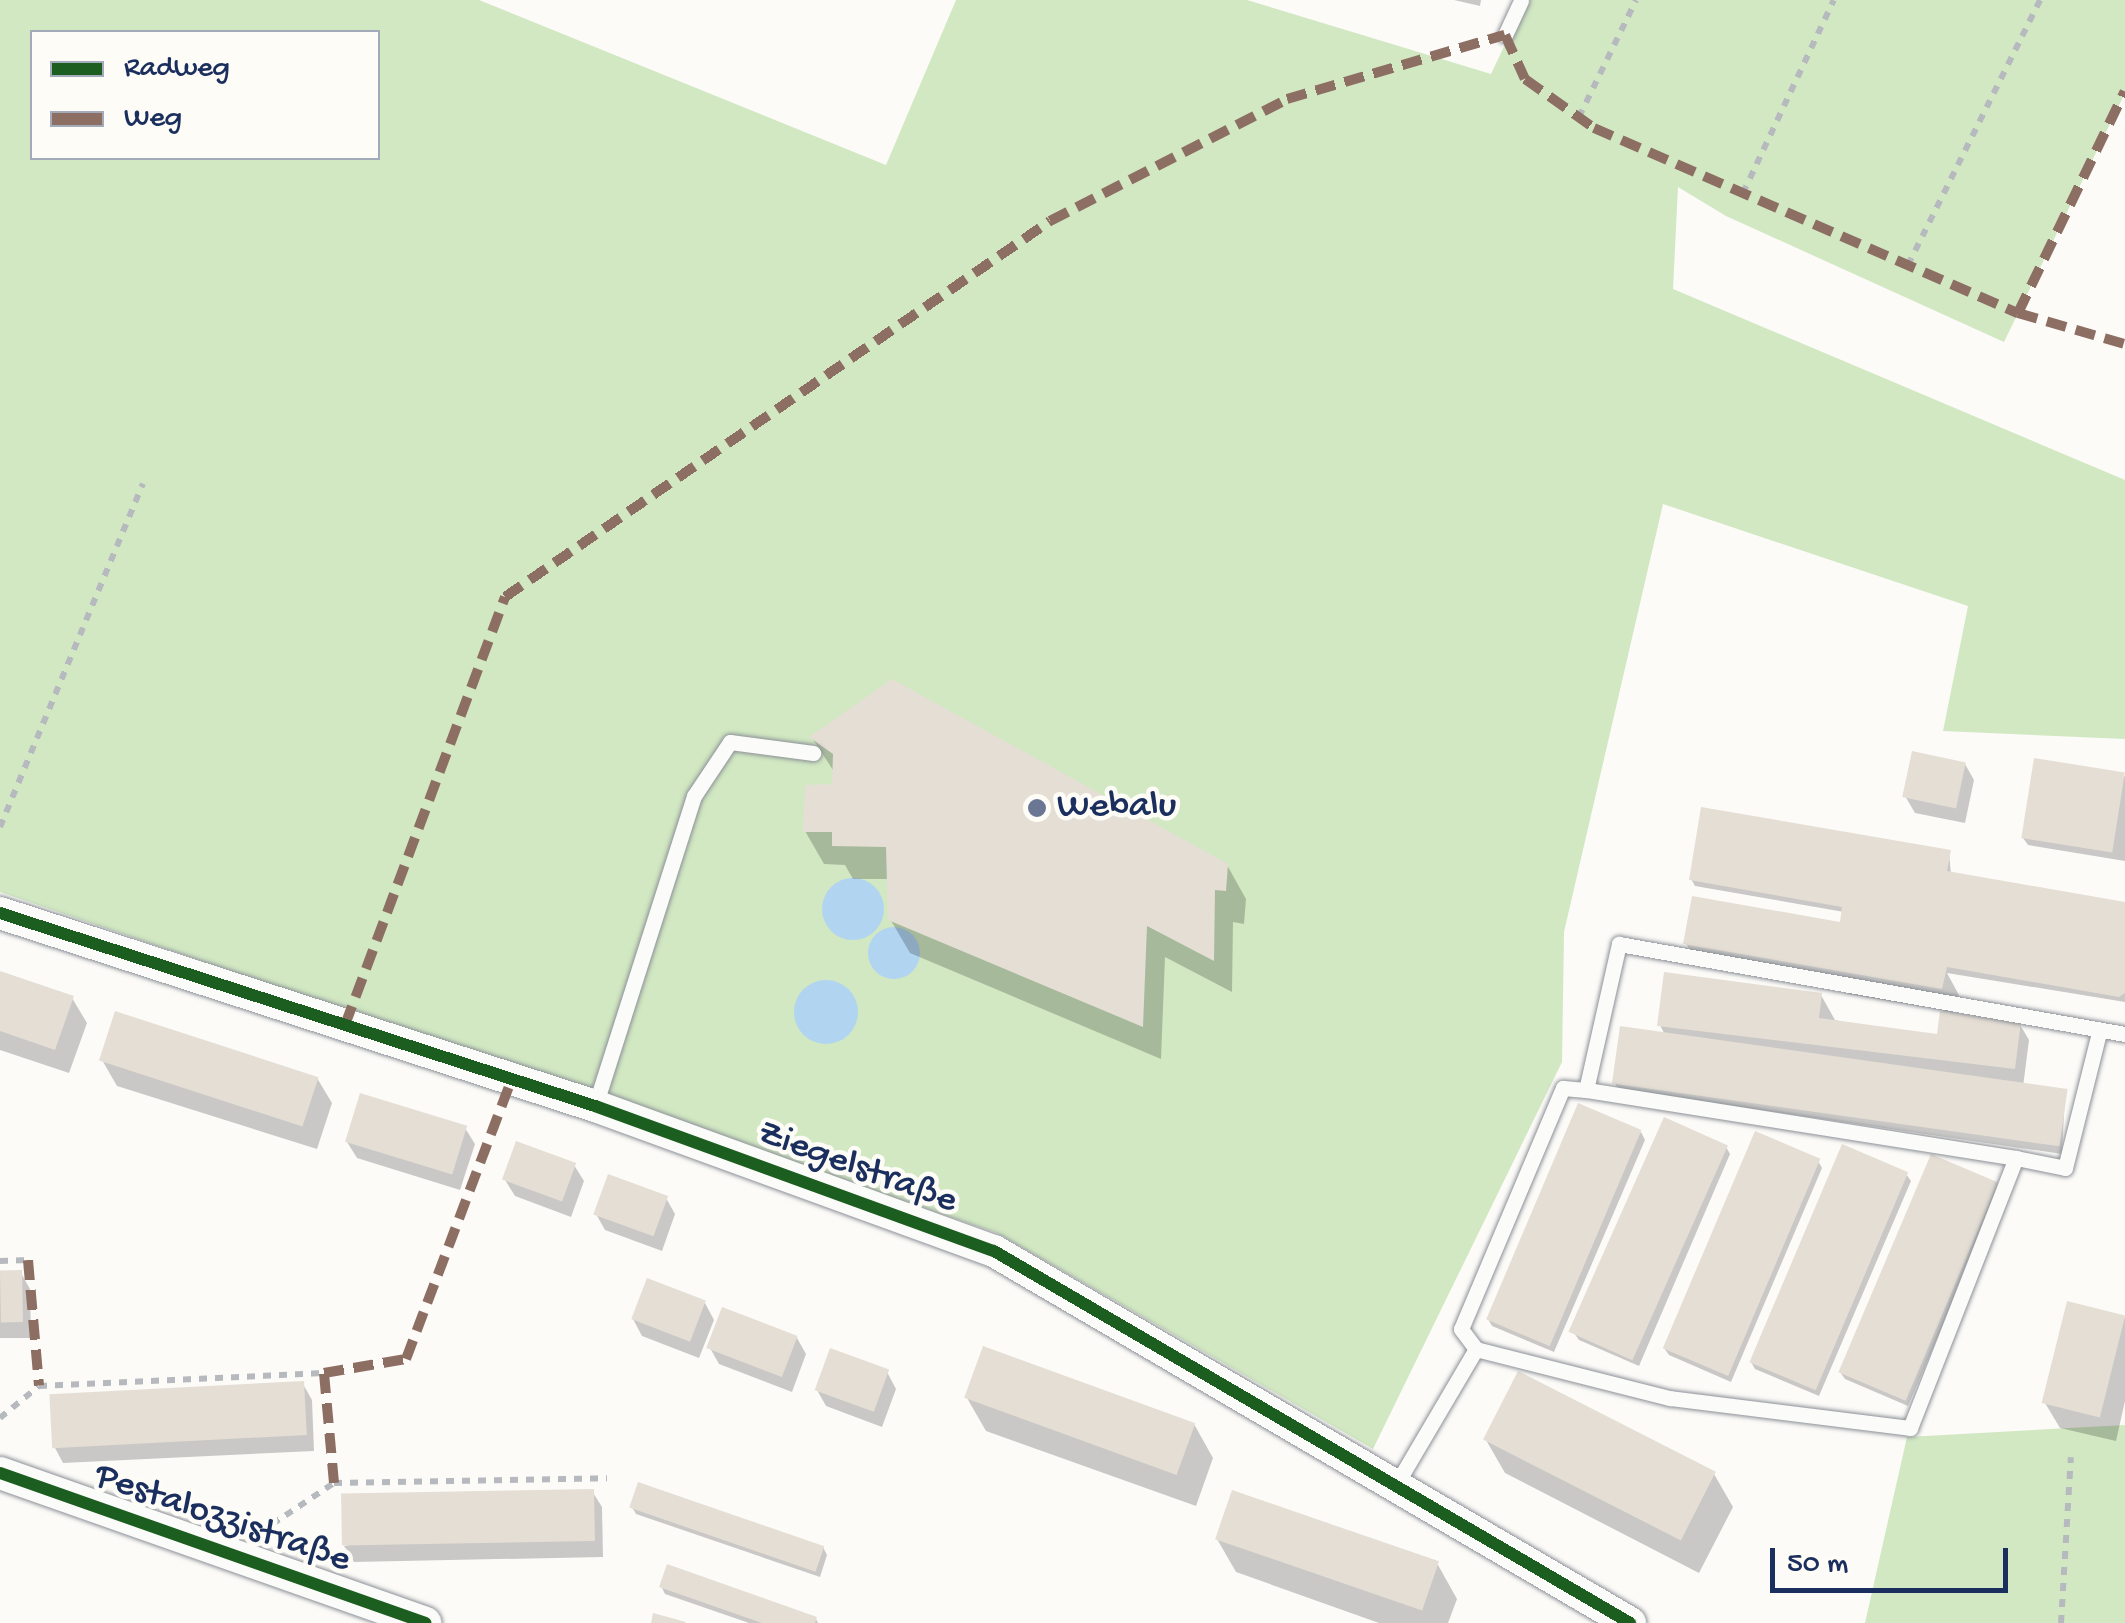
<!DOCTYPE html>
<meta charset="utf-8">
<style>
body{margin:0}
#map{position:relative;width:2125px;height:1623px;overflow:hidden;background:#fcfbf8;font-family:"Gochi Hand",sans-serif}
div>[style]{position:absolute}
.green>*{inset:0;background:#d1e8c2}
.water>*{inset:0;background:#b1d4f1}
.round{border-radius:50%}
.shadow>*{inset:0;background:#0003}
.building>*{inset:0;background:#e5ded4;transform-origin:0 0}
.path>*{height:6px;margin-top:-3px;transform-origin:0;background:repeating-linear-gradient(90deg,#b6b9bd 0 8px,transparent 0 16px)}
.roads{filter:drop-shadow(0 0 2px #8c9097) drop-shadow(0 0 2px #8c9097)}
.service>*{height:15px;margin:-7.5px;padding:0 7.5px;transform-origin:7.5px;border-radius:7.5px;background:#fbfbf9}
.minor>*{height:32px;margin:-16px;padding:0 16px;transform-origin:16px;border-radius:16px;background:#fbfbf9}
.quiet>*{height:10px;margin-top:-5px;transform-origin:0;background:repeating-linear-gradient(90deg,#8d6e63 0 20px,transparent 0 30px)}
.cycleway>*{height:12px;margin:-6px;padding:0 6px;transform-origin:6px;border-radius:6px;background:#1b5e20}
.dots>*{width:28px;height:28px;translate:-50% -50%;box-sizing:border-box;border:5px solid #fdfcf7;border-radius:50%}
span{translate:-50% -50%;white-space:nowrap;text-align:center;line-height:1.15;-webkit-text-stroke:9px #fdfcf7;paint-order:stroke}
.poi-label{font-size:38px;color:#1b2f5e}
.left{translate:0 -50%;text-align:left}
.street-label{font-size:38px;color:#1b2f5e}
.legend{position:absolute;left:30px;top:30px;width:350px;height:130px;box-sizing:border-box;background:#fdfcf7;border:2px solid #a3aaba;margin:0;padding:12px 18px;list-style:none;font-size:30px;color:#1b2f5e}
.legend li{display:flex;align-items:center;gap:20px;height:50px}
.legend b{width:50px;border:2px solid #a3aaba}
.scale{position:absolute;left:1770px;top:1548px;width:238px;height:45px;box-sizing:border-box;border:5px solid #1b2f5e;border-top:0;padding-left:12px;font-size:30px;line-height:35px;white-space:nowrap;color:#1b2f5e;-webkit-text-stroke:8px #fdfcf7;paint-order:stroke}
</style>
<div id="map">
<div class="green">
<i style="clip-path:polygon(evenodd,0 0,479px 0,886px 165px,956px 0,1247px 0,1491px 74px,1526px 0,2125px 0,2125px 93px,2004px 342px,1726px 216px,1678px 187px,1673px 289px,2125px 480px,2125px 739px,1943px 731px,1968px 606px,1663px 504px,1564px 932px,1562px 1062px,1373px 1449px,997px 1233px,0 892px,0 0,32px 32px,378px 32px,378px 158px,32px 158px,32px 32px)"></i>
<i style="clip-path:polygon(2125px 1425px,2125px 1623px,1865px 1623px,1907px 1437px)"></i>
</div>
<div class="water">
<i class="round" style="left:822px;top:878px;width:62px;height:62px"></i>
<i class="round" style="left:868px;top:927px;width:52px;height:52px"></i>
<i class="round" style="left:794px;top:980px;width:64px;height:64px"></i>
</div>
<div class="shadow">
<i style="clip-path:polygon(1454px 0,1481px 0,1480px 6px)"></i>
<i style="clip-path:polygon(812px 738px,1227px 865px,1246px 899px,1244px 924px,1233px 922px,1232px 992px,1165px 957px,1161px 1059px,910px 953px,890px 919px,889px 879px,853px 879px,845px 865px,824px 864px,805px 831px,835px 787px,835px 773px)"></i>
<i style="clip-path:polygon(1965px 764px,1974px 780px,1965px 823px,1915px 813px,1905px 796px)"></i>
<i style="clip-path:polygon(2125px 776px,2125px 861px,2028px 845px,2023px 838px)"></i>
<i style="clip-path:polygon(1949px 853px,1951px 874px,2125px 905px,2125px 1002px,1947px 973px,1959px 995px,1955px 1015px,2019px 1023px,2029px 1040px,2023px 1087px,2065px 1093px,2062px 1154px,1618px 1089px,1614px 1082px,1665px 1035px,1660px 1025px,1821px 995px,1835px 1020px,1938px 1043px,1943px 1010px,1848px 994px,1838px 977px,1690px 951px,1686px 943px,1842px 925px,1844px 912px,1695px 886px,1691px 879px)"></i>
<i style="clip-path:polygon(0 974px,72px 998px,87px 1023px,69px 1073px,0 1050px)"></i>
<i style="clip-path:polygon(102px 1060px,317px 1078px,332px 1103px,317px 1149px,117px 1086px)"></i>
<i style="clip-path:polygon(465px 1128px,475px 1144px,460px 1190px,357px 1158px,347px 1142px)"></i>
<i style="clip-path:polygon(1641px 1132px,1645px 1140px,1554px 1352px,1492px 1326px,1488px 1319px)"></i>
<i style="clip-path:polygon(1726px 1147px,1730px 1154px,1639px 1366px,1579px 1340px,1574px 1333px)"></i>
<i style="clip-path:polygon(1818px 1161px,1822px 1168px,1731px 1382px,1669px 1355px,1664px 1348px)"></i>
<i style="clip-path:polygon(574px 1165px,584px 1181px,571px 1217px,515px 1196px,505px 1180px)"></i>
<i style="clip-path:polygon(1906px 1174px,1911px 1181px,1819px 1396px,1755px 1369px,1751px 1362px)"></i>
<i style="clip-path:polygon(1996px 1184px,2000px 1191px,1908px 1406px,1845px 1379px,1840px 1372px)"></i>
<i style="clip-path:polygon(666px 1198px,675px 1214px,662px 1251px,605px 1230px,596px 1214px)"></i>
<i style="clip-path:polygon(0 1273px,21px 1273px,30px 1289px,31px 1338px,0 1338px)"></i>
<i style="clip-path:polygon(705px 1303px,714px 1320px,699px 1358px,642px 1336px,633px 1319px)"></i>
<i style="clip-path:polygon(2069px 1304px,2125px 1318px,2125px 1401px,2116px 1441px,2060px 1428px,2045px 1403px)"></i>
<i style="clip-path:polygon(797px 1338px,806px 1354px,792px 1392px,719px 1364px,710px 1348px)"></i>
<i style="clip-path:polygon(887px 1372px,896px 1389px,882px 1427px,826px 1406px,817px 1390px)"></i>
<i style="clip-path:polygon(303px 1384px,312px 1400px,314px 1451px,63px 1463px,54px 1446px)"></i>
<i style="clip-path:polygon(967px 1398px,1194px 1424px,1213px 1458px,1196px 1506px,986px 1431px)"></i>
<i style="clip-path:polygon(1486px 1440px,1714px 1474px,1733px 1507px,1699px 1573px,1505px 1473px)"></i>
<i style="clip-path:polygon(592px 1491px,602px 1507px,603px 1557px,354px 1562px,344px 1546px)"></i>
<i style="clip-path:polygon(632px 1507px,823px 1547px,827px 1555px,820px 1577px,636px 1514px)"></i>
<i style="clip-path:polygon(1217px 1539px,1438px 1565px,1457px 1599px,1448px 1623px,1379px 1623px,1236px 1572px)"></i>
<i style="clip-path:polygon(661px 1586px,816px 1619px,818px 1623px,749px 1623px,665px 1594px)"></i>
</div>
<div class="building">
<i style="clip-path:polygon(892px 679px,1228px 864px,1226px 891px,1215px 890px,1214px 961px,1147px 926px,1143px 1027px,888px 920px,886px 847px,832px 846px,832px 832px,803px 832px,805px 785px,832px 784px,833px 754px,809px 737px)"></i>
<i style="left:1912px;top:751px;width:55px;height:47px;rotate:12deg"></i>
<i style="left:2034px;top:758px;width:92px;height:81px;rotate:9deg"></i>
<i style="clip-path:polygon(1701px 807px,1951px 850px,1947px 871px,2125px 902px,2125px 993px,2119px 997px,1947px 967px,1942px 989px,1683px 944px,1692px 896px,1840px 922px,1842px 907px,1689px 880px)"></i>
<i style="clip-path:polygon(0 971px,74px 996px,55px 1050px,0 1031px)"></i>
<i style="clip-path:polygon(1664px 972px,1822px 993px,1819px 1018px,1937px 1034px,1940px 1011px,2021px 1021px,2015px 1069px,1657px 1026px)"></i>
<i style="left:115px;top:1011px;width:214px;height:52px;rotate:18deg"></i>
<i style="left:1620px;top:1026px;width:452px;height:58px;rotate:8deg"></i>
<i style="left:360px;top:1093px;width:112px;height:51px;rotate:17deg"></i>
<i style="left:1578px;top:1103px;width:69px;height:235px;rotate:23deg"></i>
<i style="left:1664px;top:1117px;width:70px;height:235px;rotate:24deg"></i>
<i style="left:1755px;top:1131px;width:71px;height:236px;rotate:23deg"></i>
<i style="left:516px;top:1141px;width:64px;height:41px;rotate:20deg"></i>
<i style="left:1842px;top:1144px;width:72px;height:237px;rotate:23deg"></i>
<i style="left:1931px;top:1154px;width:73px;height:237px;rotate:23deg"></i>
<i style="left:608px;top:1174px;width:64px;height:43px;rotate:20deg"></i>
<i style="left:22px;top:1270px;width:52px;height:22px;rotate:89deg"></i>
<i style="left:647px;top:1278px;width:63px;height:44px;rotate:21deg"></i>
<i style="left:2067px;top:1301px;width:60px;height:105px;rotate:14deg"></i>
<i style="left:722px;top:1307px;width:81px;height:44px;rotate:21deg"></i>
<i style="left:983px;top:1346px;width:226px;height:55px;rotate:20deg"></i>
<i style="left:830px;top:1348px;width:63px;height:45px;rotate:20deg"></i>
<i style="left:1518px;top:1371px;width:222px;height:77px;rotate:27deg"></i>
<i style="left:304px;top:1381px;width:54px;height:255px;rotate:87deg"></i>
<i style="left:638px;top:1482px;width:197px;height:27px;rotate:19deg"></i>
<i style="left:594px;top:1489px;width:52px;height:253px;rotate:89deg"></i>
<i style="left:1232px;top:1490px;width:219px;height:52px;rotate:19deg"></i>
<i style="clip-path:polygon(667px 1564px,817px 1617px,815px 1623px,762px 1623px,659px 1587px)"></i>
<i style="clip-path:polygon(653px 1613px,686px 1622px,685px 1623px,651px 1623px)"></i>
</div>
<div class="path">
<i style="left:1579px;top:117px;width:130px;rotate:-64deg"></i>
<i style="left:1743px;top:193px;width:213px;rotate:-64.8deg"></i>
<i style="left:1908px;top:265px;width:296px;rotate:-63.5deg"></i>
<i style="left:0;top:827px;width:372px;rotate:-67.4deg"></i>
<i style="left:0;top:1261px;width:28px;rotate:-2deg"></i>
<i style="left:0;top:1418px;width:50px;rotate:-39.4deg"></i>
<i style="left:39px;top:1386px;width:285px;rotate:-2.6deg"></i>
<i style="left:259px;top:1533px;width:90px;rotate:-33.7deg"></i>
<i style="left:334px;top:1483px;width:273px;rotate:-1deg"></i>
<i style="left:2061px;top:1623px;width:166px;rotate:-86.6deg"></i>
</div>
<div class="roads">
<div class="service">
<i style="left:1505px;top:35px;width:38px;rotate:-65deg"></i>
<i style="left:595px;top:1106px;width:325px;rotate:-72.3deg"></i>
<i style="left:694px;top:796px;width:65px;rotate:-56.3deg"></i>
<i style="left:730px;top:742px;width:84px;rotate:7.5deg"></i>
<i style="left:2016px;top:1158px;width:50px;rotate:11.5deg"></i>
<i style="left:2065px;top:1168px;width:139px;rotate:-75.9deg"></i>
<i style="left:1476px;top:1349px;width:25px;rotate:-127deg"></i>
<i style="left:1461px;top:1329px;width:262px;rotate:-67.1deg"></i>
<i style="left:1563px;top:1088px;width:23px;rotate:5deg"></i>
<i style="left:1397px;top:1483px;width:156px;rotate:-59.5deg"></i>
<i style="left:1476px;top:1349px;width:200px;rotate:14.2deg"></i>
<i style="left:1670px;top:1398px;width:242px;rotate:7.1deg"></i>
<i style="left:1910px;top:1428px;width:290px;rotate:-68.6deg"></i>
<i style="left:2016px;top:1158px;width:435px;rotate:-171deg"></i>
<i style="left:1586px;top:1090px;width:150px;rotate:-77.3deg"></i>
<i style="left:1619px;top:944px;width:514px;rotate:10.09deg"></i>
</div>
<div class="minor">
<i style="left:0;top:913px;width:626px;rotate:17.97deg"></i>
<i style="left:595px;top:1106px;width:425px;rotate:20deg"></i>
<i style="left:994px;top:1251px;width:737px;rotate:30.32deg"></i>
<i style="left:0;top:1473px;width:451px;rotate:19.4deg"></i>
</div>
</div>
<div class="quiet">
<i style="left:2018px;top:313px;width:246px;rotate:-64.3deg"></i>
<i style="left:345px;top:1025px;width:457px;rotate:-69.5deg"></i>
<i style="left:505px;top:597px;width:662px;rotate:-34.6deg"></i>
<i style="left:1050px;top:221px;width:267px;rotate:-27.2deg"></i>
<i style="left:1287px;top:99px;width:227px;rotate:-16.4deg"></i>
<i style="left:1505px;top:35px;width:48px;rotate:65.6deg"></i>
<i style="left:1525px;top:79px;width:85px;rotate:35.4deg"></i>
<i style="left:1594px;top:128px;width:463px;rotate:23.6deg"></i>
<i style="left:2018px;top:313px;width:111px;rotate:16.2deg"></i>
<i style="left:28px;top:1260px;width:126px;rotate:85deg"></i>
<i style="left:334px;top:1483px;width:110px;rotate:-95.2deg"></i>
<i style="left:324px;top:1373px;width:83px;rotate:-9.7deg"></i>
<i style="left:406px;top:1359px;width:299px;rotate:-69.3deg"></i>
</div>
<div class="cycleway">
<i style="left:0;top:913px;width:626px;rotate:17.97deg"></i>
<i style="left:595px;top:1106px;width:425px;rotate:20deg"></i>
<i style="left:994px;top:1251px;width:737px;rotate:30.32deg"></i>
<i style="left:0;top:1473px;width:451px;rotate:19.4deg"></i>
</div>
<div class="dots">
<i style="left:1037px;top:808px;background:#6a7694"></i>
</div>
<div class="poi-label">
<span class="left" style="left:1057px;top:808px">Webalu</span>
</div>
<div class="street-label">
<span style="left:857px;top:1169px;rotate:20deg">Ziegelstraße</span>
<span style="left:222px;top:1520px;rotate:19deg">Pestalozzistraße</span>
</div>
<ul class="legend">
<li><b style="height:12px;background:#1b5e20"></b>Radweg</li>
<li><b style="height:12px;background:#8d6e63"></b>Weg</li>
</ul>
<div class="scale">50 m</div>
</div>
